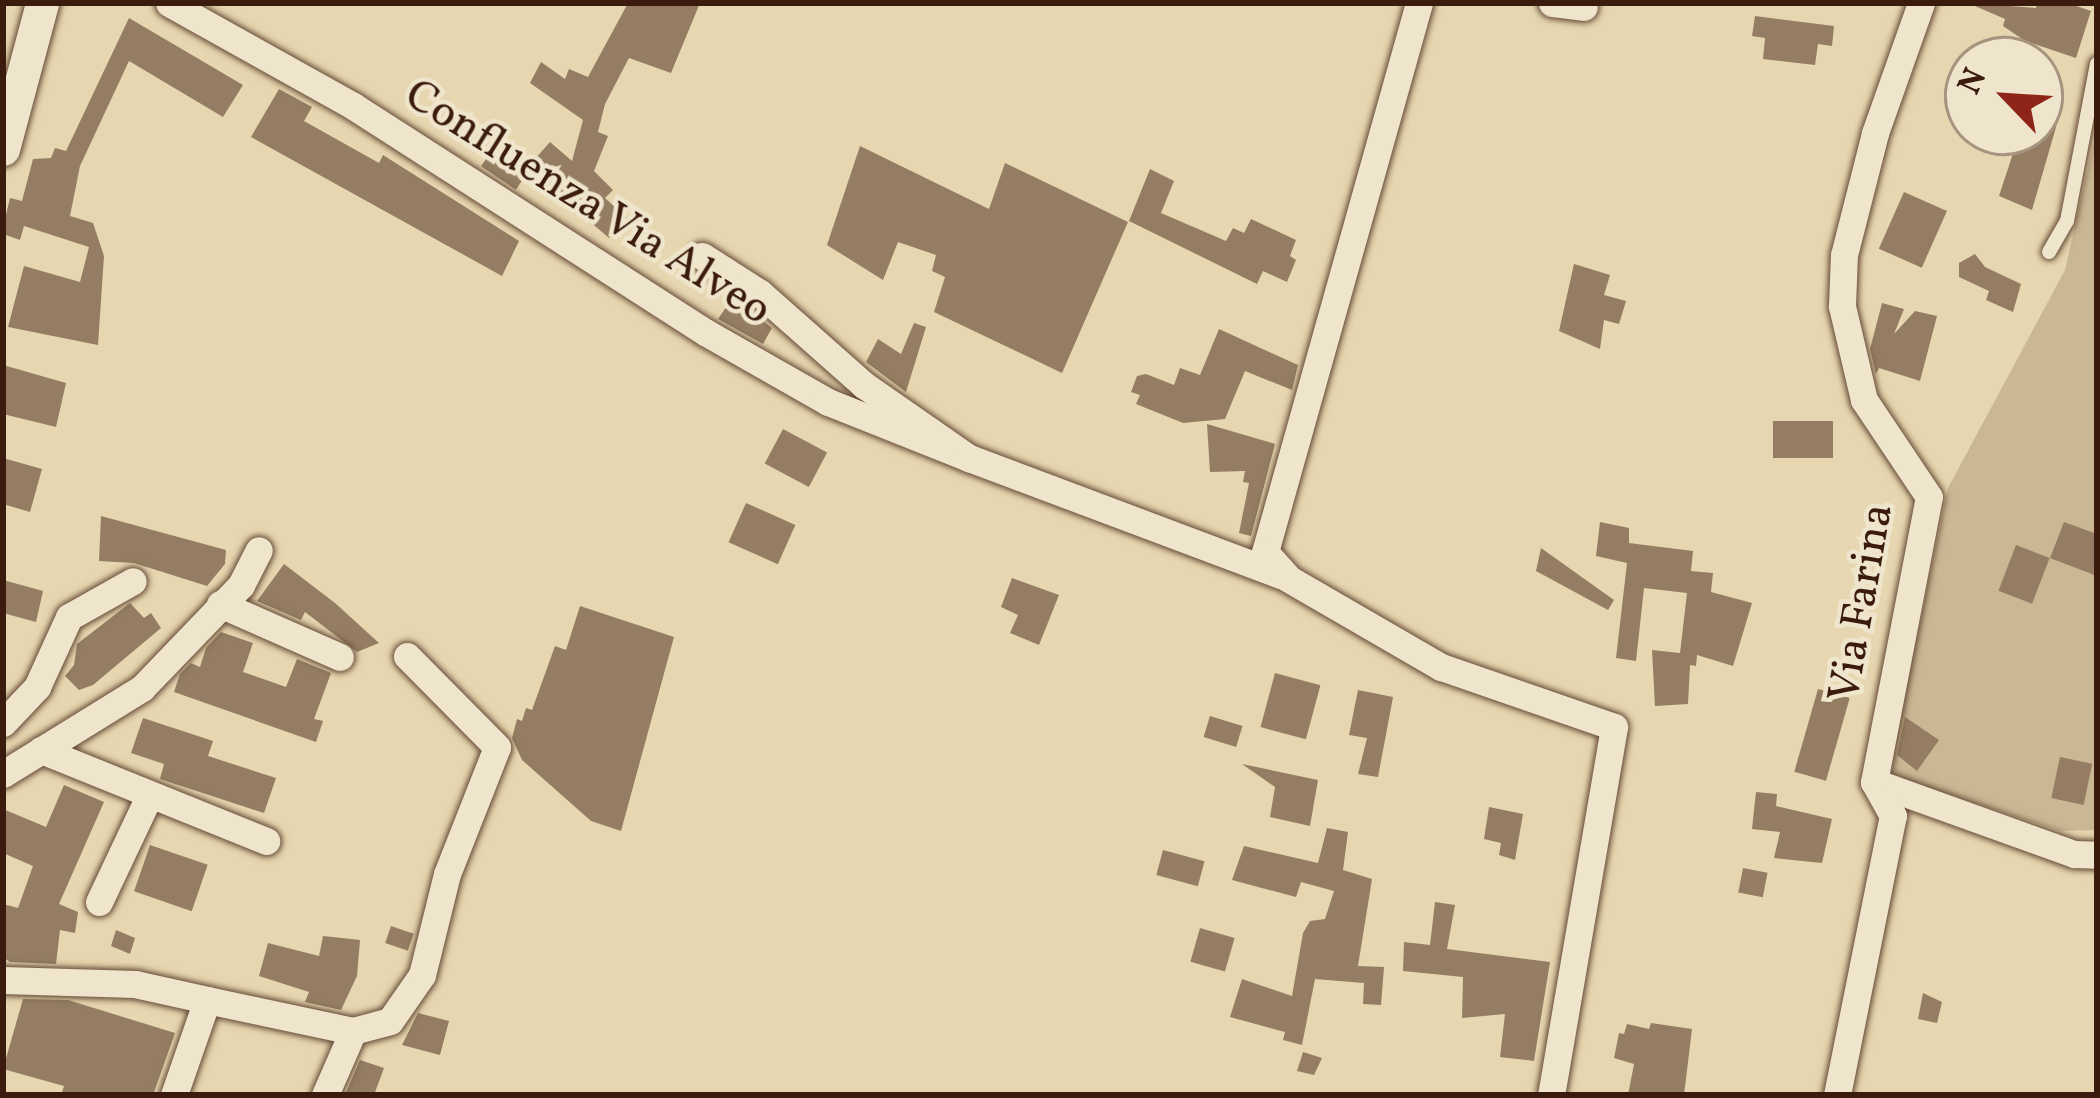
<!DOCTYPE html>
<style>
body{margin:0}
#map{position:relative;width:2100px;height:1098px;overflow:hidden;background:#e7d7b0;font-family:Vollkorn,serif}
div>[style]{position:absolute}
.green>*{inset:0;background:#cab794}
.building>*{inset:0;background:#947d62;transform-origin:0 0}
.roads{filter:drop-shadow(0 0 3px #664a36) drop-shadow(0 0 3px #664a36)}
.service>*{height:14px;margin:-7px;padding:0 7px;transform-origin:7px;border-radius:7px;background:#efe5cc}
.minor>*{height:27px;margin:-13.5px;padding:0 13.5px;transform-origin:13.5px;border-radius:13.5px;background:#efe5cc}
.tertiary>*{height:33px;margin:-16.5px;padding:0 16.5px;transform-origin:16.5px;border-radius:16.5px;background:#efe5cc}
span{translate:-50% -50%;white-space:nowrap;text-align:center;line-height:1.15;-webkit-text-stroke:9px #efe5cc;paint-order:stroke}
.street-label{font-size:45px;color:#3b1b0d}
.frame{position:absolute;inset:0;border:6px solid #3b1b0d;pointer-events:none}
.north{position:absolute;left:1944px;top:36px;width:120px;height:120px;box-sizing:border-box;background:#efe5cc;border:3px solid #a79480;border-radius:50%;rotate:295deg;font-size:33px;font-weight:700;line-height:48px;text-align:center;color:#3b1b0d}
.north::after{content:'';display:block;margin:auto;width:42px;height:54px;background:#8f2418;clip-path:polygon(50% 0,100% 100%,50% 72%,0 100%)}
</style>
<div id="map">
<div class="green">
<i style="clip-path:polygon(2097px 129px,2097px 830px,2060px 831px,1893px 776px,1892px 756px,1948px 488px,2065px 270px)"></i>
</div>
<div class="building">
<i style="clip-path:polygon(628px 3px,700px 3px,671px 73px,629px 58px,605px 104px,598px 132px,608px 136px,594px 171px,613px 190px,605px 198px,627px 218px,609px 238px,527px 168px,550px 142px,572px 161px,583px 120px,530px 83px,541px 62px,565px 79px,569px 69px,588px 77px)"></i>
<i style="clip-path:polygon(1968px 3px,2036px 8px,2037px 3px,2068px 3px,2091px 11px,2076px 58px,2025px 41px,2003px 26px,2005px 19px)"></i>
<i style="clip-path:polygon(1755px 16px,1834px 26px,1832px 46px,1818px 44px,1815px 65px,1763px 59px,1765px 38px,1752px 36px)"></i>
<i style="clip-path:polygon(129px 18px,243px 85px,223px 117px,129px 61px,80px 166px,70px 216px,93px 223px,104px 256px,98px 345px,8px 327px,24px 266px,80px 282px,89px 247px,24px 226px,20px 240px,3px 234px,3px 227px,10px 198px,22px 201px,33px 159px,51px 158px,55px 148px,66px 151px)"></i>
<i style="clip-path:polygon(279px 89px,312px 107px,304px 121px,379px 163px,383px 155px,519px 241px,502px 276px,251px 137px)"></i>
<i style="clip-path:polygon(2040px 95px,2063px 103px,2032px 210px,1999px 196px,2020px 132px,2040px 132px)"></i>
<i style="clip-path:polygon(860px 146px,989px 209px,1005px 163px,1128px 222px,1062px 373px,934px 312px,945px 277px,932px 271px,936px 255px,898px 242px,883px 280px,827px 245px)"></i>
<i style="left:490px;top:153px;width:42px;height:16px;rotate:34deg"></i>
<i style="clip-path:polygon(1150px 169px,1174px 181px,1161px 213px,1226px 241px,1233px 228px,1244px 233px,1251px 219px,1296px 240px,1290px 256px,1296px 260px,1287px 282px,1263px 271px,1257px 284px,1129px 221px)"></i>
<i style="left:1904px;top:192px;width:47px;height:62px;rotate:24deg"></i>
<i style="clip-path:polygon(1975px 254px,1985px 267px,2021px 284px,2013px 312px,1986px 300px,1989px 291px,1959px 277px,1959px 263px)"></i>
<i style="clip-path:polygon(1574px 264px,1610px 275px,1604px 295px,1626px 301px,1619px 324px,1604px 320px,1600px 349px,1559px 331px)"></i>
<i style="clip-path:polygon(733px 297px,772px 328px,763px 344px,718px 319px)"></i>
<i style="clip-path:polygon(1882px 303px,1904px 309px,1894px 334px,1915px 311px,1937px 316px,1920px 381px,1879px 368px,1876px 374px,1870px 349px)"></i>
<i style="clip-path:polygon(914px 323px,926px 327px,906px 392px,866px 362px,878px 339px,901px 354px)"></i>
<i style="clip-path:polygon(1219px 329px,1298px 365px,1292px 390px,1245px 371px,1225px 419px,1183px 423px,1136px 404px,1140px 395px,1131px 392px,1137px 376px,1146px 374px,1174px 385px,1180px 368px,1200px 375px)"></i>
<i style="clip-path:polygon(3px 365px,66px 383px,56px 427px,3px 414px)"></i>
<i style="left:1773px;top:421px;width:60px;height:37px"></i>
<i style="clip-path:polygon(1207px 424px,1275px 444px,1251px 536px,1239px 533px,1249px 483px,1243px 482px,1245px 471px,1210px 472px)"></i>
<i style="left:783px;top:429px;width:50px;height:39px;rotate:28deg"></i>
<i style="clip-path:polygon(3px 458px,42px 469px,30px 512px,3px 504px)"></i>
<i style="left:746px;top:503px;width:54px;height:43px;rotate:24deg"></i>
<i style="clip-path:polygon(101px 516px,226px 550px,225px 564px,207px 586px,134px 563px,99px 561px)"></i>
<i style="clip-path:polygon(1600px 522px,1629px 528px,1629px 543px,1693px 551px,1691px 571px,1713px 573px,1711px 592px,1752px 603px,1733px 666px,1697px 655px,1696px 666px,1690px 665px,1688px 704px,1655px 706px,1652px 650px,1680px 653px,1687px 593px,1644px 588px,1636px 661px,1616px 658px,1627px 563px,1596px 556px)"></i>
<i style="clip-path:polygon(2064px 522px,2097px 534px,2097px 576px,2050px 558px)"></i>
<i style="left:2016px;top:545px;width:36px;height:49px;rotate:21deg"></i>
<i style="clip-path:polygon(1541px 548px,1614px 600px,1608px 610px,1536px 571px)"></i>
<i style="clip-path:polygon(284px 564px,335px 603px,379px 643px,357px 652px,305px 612px,301px 620px,257px 601px)"></i>
<i style="clip-path:polygon(1012px 578px,1059px 595px,1039px 645px,1010px 633px,1018px 615px,1001px 607px)"></i>
<i style="clip-path:polygon(3px 580px,43px 591px,36px 622px,3px 613px)"></i>
<i style="clip-path:polygon(130px 603px,144px 618px,151px 613px,161px 628px,93px 685px,79px 690px,65px 676px,74px 665px,77px 644px)"></i>
<i style="clip-path:polygon(580px 606px,674px 637px,621px 831px,591px 821px,522px 760px,512px 738px,517px 719px,522px 721px,526px 708px,532px 710px,555px 646px,566px 650px)"></i>
<i style="clip-path:polygon(221px 632px,253px 643px,243px 672px,286px 687px,297px 659px,331px 673px,314px 719px,323px 721px,316px 742px,174px 692px,180px 674px,191px 663px,200px 667px,206px 648px)"></i>
<i style="left:1275px;top:673px;width:47px;height:56px;rotate:15deg"></i>
<i style="left:1818px;top:689px;width:33px;height:86px;rotate:16deg"></i>
<i style="clip-path:polygon(1358px 690px,1393px 697px,1378px 777px,1358px 774px,1367px 738px,1349px 735px)"></i>
<i style="left:1210px;top:716px;width:34px;height:22px;rotate:17deg"></i>
<i style="clip-path:polygon(1905px 717px,1939px 740px,1917px 771px,1897px 755px)"></i>
<i style="clip-path:polygon(143px 718px,213px 741px,208px 756px,276px 778px,264px 813px,160px 779px,164px 764px,131px 753px)"></i>
<i style="left:2060px;top:757px;width:33px;height:42px;rotate:12deg"></i>
<i style="clip-path:polygon(1242px 764px,1318px 780px,1310px 826px,1270px 817px,1275px 787px)"></i>
<i style="clip-path:polygon(64px 785px,104px 802px,59px 904px,78px 912px,75px 933px,60px 930px,56px 964px,10px 962px,3px 957px,3px 904px,18px 908px,33px 866px,3px 853px,3px 809px,46px 827px)"></i>
<i style="clip-path:polygon(1756px 792px,1777px 794px,1776px 806px,1832px 819px,1822px 863px,1774px 858px,1780px 832px,1752px 829px)"></i>
<i style="clip-path:polygon(1489px 807px,1523px 814px,1515px 860px,1499px 855px,1501px 843px,1484px 839px)"></i>
<i style="clip-path:polygon(1327px 828px,1348px 832px,1343px 870px,1372px 879px,1358px 966px,1384px 967px,1381px 1005px,1363px 1004px,1364px 983px,1315px 979px,1302px 1045px,1283px 1040px,1285px 1032px,1230px 1017px,1242px 979px,1292px 996px,1303px 933px,1310px 921px,1325px 919px,1334px 891px,1301px 882px,1296px 897px,1232px 880px,1244px 846px,1318px 863px)"></i>
<i style="left:150px;top:845px;width:61px;height:49px;rotate:19deg"></i>
<i style="left:1163px;top:850px;width:43px;height:26px;rotate:15deg"></i>
<i style="left:1743px;top:868px;width:25px;height:25px;rotate:11deg"></i>
<i style="clip-path:polygon(1435px 902px,1455px 905px,1447px 949px,1550px 962px,1534px 1061px,1500px 1057px,1505px 1014px,1462px 1018px,1463px 977px,1403px 971px,1404px 942px,1430px 945px)"></i>
<i style="left:391px;top:926px;width:24px;height:18px;rotate:19deg"></i>
<i style="left:1200px;top:928px;width:36px;height:35px;rotate:16deg"></i>
<i style="clip-path:polygon(116px 930px,135px 938px,130px 954px,111px 946px)"></i>
<i style="clip-path:polygon(323px 936px,360px 940px,357px 976px,341px 1010px,305px 1002px,309px 992px,259px 976px,268px 943px,319px 956px)"></i>
<i style="clip-path:polygon(1923px 993px,1942px 1002px,1937px 1023px,1918px 1019px)"></i>
<i style="clip-path:polygon(23px 999px,68px 1000px,175px 1033px,153px 1095px,61px 1095px,64px 1086px,3px 1069px)"></i>
<i style="clip-path:polygon(418px 1013px,449px 1021px,440px 1055px,402px 1045px)"></i>
<i style="clip-path:polygon(1651px 1023px,1692px 1029px,1684px 1095px,1628px 1095px,1634px 1064px,1614px 1058px,1619px 1033px,1624px 1034px,1627px 1024px,1649px 1029px)"></i>
<i style="clip-path:polygon(1303px 1052px,1322px 1058px,1314px 1075px,1297px 1071px)"></i>
<i style="clip-path:polygon(360px 1060px,384px 1068px,374px 1095px,345px 1095px)"></i>
</div>
<div class="roads">
<div class="service">
<i style="left:2049px;top:252px;width:36px;rotate:-60deg"></i>
<i style="left:2067px;top:221px;width:160px;rotate:-79.2deg"></i>
</div>
<div class="minor">
<i style="left:169px;top:3px;width:211px;rotate:29.2deg"></i>
<i style="left:353px;top:106px;width:418px;rotate:32.7deg"></i>
<i style="left:705px;top:332px;width:142px;rotate:29.6deg"></i>
<i style="left:828px;top:402px;width:152px;rotate:21.7deg"></i>
<i style="left:1419px;top:3px;width:570px;rotate:105.67deg"></i>
<i style="left:1265px;top:552px;width:36px;rotate:48deg"></i>
<i style="left:1289px;top:579px;width:176px;rotate:30.1deg"></i>
<i style="left:1441px;top:667px;width:183px;rotate:19.1deg"></i>
<i style="left:1614px;top:727px;width:373px;rotate:99.7deg"></i>
<i style="left:1552px;top:3px;width:32px;rotate:7deg"></i>
<i style="left:702px;top:256px;width:69px;rotate:32.5deg"></i>
<i style="left:760px;top:293px;width:139px;rotate:41.5deg"></i>
<i style="left:864px;top:385px;width:128px;rotate:34.8deg"></i>
<i style="left:969px;top:458px;width:338px;rotate:20.6deg"></i>
<i style="left:220px;top:604px;width:131px;rotate:23.8deg"></i>
<i style="left:3px;top:723px;width:50px;rotate:-46.6deg"></i>
<i style="left:37px;top:687px;width:77px;rotate:-65.4deg"></i>
<i style="left:69px;top:617px;width:73px;rotate:-29.4deg"></i>
<i style="left:41px;top:750px;width:243px;rotate:22deg"></i>
<i style="left:3px;top:774px;width:163px;rotate:-31.7deg"></i>
<i style="left:142px;top:688px;width:143px;rotate:-46.1deg"></i>
<i style="left:241px;top:585px;width:39px;rotate:-63deg"></i>
<i style="left:1874px;top:782px;width:213px;rotate:19.8deg"></i>
<i style="left:2074px;top:854px;width:23px;rotate:2deg"></i>
<i style="left:99px;top:902px;width:117px;rotate:-64.7deg"></i>
<i style="left:3px;top:980px;width:132px;rotate:1.7deg"></i>
<i style="left:135px;top:984px;width:74px;rotate:12.5deg"></i>
<i style="left:207px;top:1000px;width:101px;rotate:109.2deg"></i>
<i style="left:207px;top:1000px;width:149px;rotate:12deg"></i>
<i style="left:353px;top:1031px;width:38px;rotate:-15deg"></i>
<i style="left:390px;top:1021px;width:56px;rotate:-55.2deg"></i>
<i style="left:422px;top:975px;width:104px;rotate:-76.1deg"></i>
<i style="left:447px;top:874px;width:136px;rotate:-68.5deg"></i>
<i style="left:497px;top:747px;width:128px;rotate:-134.7deg"></i>
<i style="left:325px;top:1095px;width:70px;rotate:-66.4deg"></i>
<i style="left:1837px;top:1095px;width:285px;rotate:-78.7deg"></i>
<i style="left:1893px;top:816px;width:39px;rotate:-119deg"></i>
<i style="left:1874px;top:782px;width:290px;rotate:-79.1deg"></i>
<i style="left:1929px;top:497px;width:117px;rotate:-123.8deg"></i>
<i style="left:1864px;top:400px;width:97px;rotate:-103.2deg"></i>
<i style="left:1842px;top:306px;width:51px;rotate:-87.8deg"></i>
<i style="left:1844px;top:255px;width:126px;rotate:-75.7deg"></i>
<i style="left:1875px;top:133px;width:138px;rotate:-70.5deg"></i>
</div>
<div class="tertiary">
<i style="left:3px;top:149px;width:151px;rotate:-75deg"></i>
</div>
</div>
<div class="street-label">
<span style="left:587px;top:204px;rotate:32deg">Confluenza Via Alveo</span>
<span style="left:1863px;top:603px;rotate:-80deg">Via Farina</span>
</div>
<div class="frame"></div>
<div class="north">N</div>
</div>
